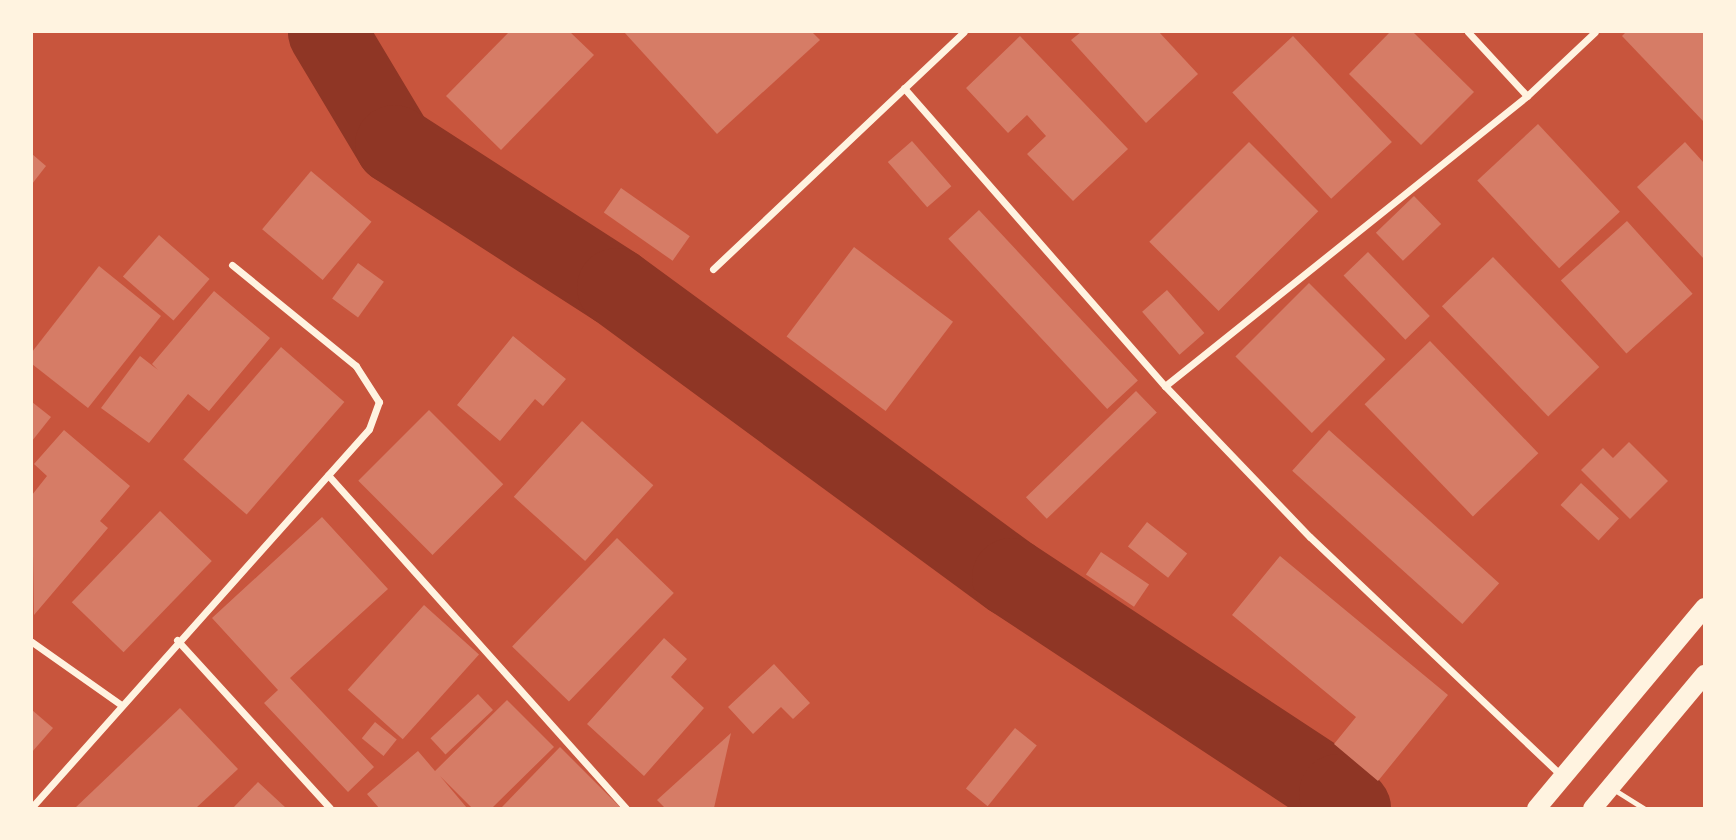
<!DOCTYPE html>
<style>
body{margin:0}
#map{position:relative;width:1736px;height:840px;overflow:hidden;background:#c8553d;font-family:Lora,serif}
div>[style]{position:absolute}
.river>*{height:79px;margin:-39.5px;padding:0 39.5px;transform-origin:39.5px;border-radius:39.5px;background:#8f3625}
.building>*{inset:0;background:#d67c66;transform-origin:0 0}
.service>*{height:5px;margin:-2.5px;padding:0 2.5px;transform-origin:2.5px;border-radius:2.5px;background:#fff3e0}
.minor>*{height:7px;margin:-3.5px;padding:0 3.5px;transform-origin:3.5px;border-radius:3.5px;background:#fff3e0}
.trunk>*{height:19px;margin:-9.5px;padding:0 9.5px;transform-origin:9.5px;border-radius:9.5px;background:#fff3e0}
span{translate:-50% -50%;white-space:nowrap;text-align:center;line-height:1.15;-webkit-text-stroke:5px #fff3e0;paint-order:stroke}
.frame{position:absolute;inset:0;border:33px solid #fff3e0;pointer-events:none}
</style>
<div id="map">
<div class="river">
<i style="left:327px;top:32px;width:131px;rotate:59.1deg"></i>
<i style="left:394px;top:144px;width:264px;rotate:32.8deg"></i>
<i style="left:616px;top:287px;width:490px;rotate:36.3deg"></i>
<i style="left:1011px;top:577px;width:392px;rotate:33.4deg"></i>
<i style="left:1338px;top:793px;width:20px;rotate:49deg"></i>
</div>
<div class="building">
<i style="clip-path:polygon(509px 32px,570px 32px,594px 55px,501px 150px,446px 96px)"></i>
<i style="clip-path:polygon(624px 32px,812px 32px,820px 40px,717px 134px)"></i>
<i style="clip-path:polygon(1081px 32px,1159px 32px,1198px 74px,1146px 123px,1071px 40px)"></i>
<i style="clip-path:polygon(1390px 32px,1413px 32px,1474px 92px,1421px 145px,1349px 74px)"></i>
<i style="clip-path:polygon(1626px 32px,1704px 32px,1704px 122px,1622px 36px)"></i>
<i style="clip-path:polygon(1020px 36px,1128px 149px,1073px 201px,1027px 154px,1046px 136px,1027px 115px,1008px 133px,966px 88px)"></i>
<i style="left:1293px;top:36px;width:145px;height:83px;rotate:47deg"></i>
<i style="left:1538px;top:124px;width:120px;height:83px;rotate:47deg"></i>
<i style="left:912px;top:141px;width:60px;height:32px;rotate:49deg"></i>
<i style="left:1249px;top:142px;width:98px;height:141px;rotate:45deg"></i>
<i style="clip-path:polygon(1685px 142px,1704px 163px,1704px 259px,1637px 187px)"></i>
<i style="clip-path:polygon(32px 154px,46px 166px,32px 184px)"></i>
<i style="left:311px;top:171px;width:79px;height:76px;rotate:40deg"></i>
<i style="left:621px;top:188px;width:84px;height:30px;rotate:35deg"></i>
<i style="left:1414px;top:196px;width:39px;height:53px;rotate:46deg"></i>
<i style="left:979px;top:210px;width:233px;height:42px;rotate:47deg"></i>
<i style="left:1627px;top:221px;width:98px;height:89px;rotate:48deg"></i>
<i style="left:159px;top:235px;width:67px;height:55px;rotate:41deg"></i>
<i style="left:854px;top:247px;width:124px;height:112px;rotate:37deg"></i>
<i style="left:1368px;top:252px;width:89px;height:34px;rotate:46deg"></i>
<i style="left:1493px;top:257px;width:153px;height:71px;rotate:46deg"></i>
<i style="left:358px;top:263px;width:32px;height:44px;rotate:36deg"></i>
<i style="clip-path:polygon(99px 266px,161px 316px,88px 408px,32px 364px,32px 352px)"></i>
<i style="left:1309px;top:283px;width:108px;height:104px;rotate:45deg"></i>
<i style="left:1167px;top:290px;width:57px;height:33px;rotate:49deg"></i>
<i style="clip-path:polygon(214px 291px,270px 338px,209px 411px,188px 394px,149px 443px,101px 408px,140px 356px,158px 370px,152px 364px)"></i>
<i style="clip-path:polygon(513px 336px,566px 379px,543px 406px,535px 399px,500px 441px,457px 405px)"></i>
<i style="left:1430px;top:341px;width:156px;height:91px;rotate:46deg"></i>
<i style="left:281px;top:347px;width:84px;height:149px;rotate:41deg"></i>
<i style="left:1136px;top:391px;width:30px;height:153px;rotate:46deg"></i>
<i style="clip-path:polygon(32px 402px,51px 417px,32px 441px)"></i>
<i style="left:429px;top:410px;width:105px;height:100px;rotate:45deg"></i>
<i style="left:582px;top:421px;width:96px;height:102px;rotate:42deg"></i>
<i style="clip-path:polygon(64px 430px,130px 486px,100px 521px,108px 528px,34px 615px,32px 495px,47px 476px,34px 464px)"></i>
<i style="left:1329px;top:430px;width:229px;height:55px;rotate:42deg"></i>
<i style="clip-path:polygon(1629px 442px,1668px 481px,1630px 519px,1581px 470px,1603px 448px,1613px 458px)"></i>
<i style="left:1581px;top:483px;width:52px;height:30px;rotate:43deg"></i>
<i style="left:160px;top:511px;width:72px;height:127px;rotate:44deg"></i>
<i style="clip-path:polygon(322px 517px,388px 589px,290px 678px,374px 767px,348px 792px,264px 703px,278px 690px,212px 618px)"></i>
<i style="left:1147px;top:522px;width:51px;height:31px;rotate:38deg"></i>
<i style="left:617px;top:538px;width:79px;height:151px;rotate:44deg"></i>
<i style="left:1101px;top:552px;width:58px;height:27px;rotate:34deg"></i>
<i style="clip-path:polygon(1280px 556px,1448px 695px,1378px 781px,1334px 744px,1356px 717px,1232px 615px)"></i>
<i style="left:424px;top:605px;width:74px;height:114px;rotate:42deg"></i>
<i style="clip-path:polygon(664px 638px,687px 659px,671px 677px,704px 708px,644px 776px,587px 724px)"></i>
<i style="clip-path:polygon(774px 664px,810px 703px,793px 719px,781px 707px,753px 734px,728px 707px)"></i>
<i style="left:478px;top:694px;width:22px;height:65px;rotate:47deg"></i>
<i style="clip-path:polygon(507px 700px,554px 747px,492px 808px,472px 808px,440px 776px,467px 808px,379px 808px,367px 794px,418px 751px,435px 771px)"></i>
<i style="clip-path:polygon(180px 708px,238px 769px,196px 808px,75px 808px)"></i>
<i style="clip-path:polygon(32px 710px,53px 728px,32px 752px)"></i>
<i style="left:375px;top:722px;width:28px;height:21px;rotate:39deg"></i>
<i style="left:1015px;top:728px;width:28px;height:78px;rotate:39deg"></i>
<i style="clip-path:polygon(731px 733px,714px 808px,665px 808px,657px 800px)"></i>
<i style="clip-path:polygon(560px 747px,620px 807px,501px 808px)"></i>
<i style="clip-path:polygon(258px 782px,286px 808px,233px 808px)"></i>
</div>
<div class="service">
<i style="left:1613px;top:789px;width:36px;rotate:32deg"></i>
</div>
<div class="minor">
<i style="left:1468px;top:32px;width:87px;rotate:47.3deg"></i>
<i style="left:904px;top:88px;width:396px;rotate:48.8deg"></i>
<i style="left:1165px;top:386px;width:209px;rotate:46.2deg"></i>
<i style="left:1310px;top:537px;width:346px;rotate:43.5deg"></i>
<i style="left:713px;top:269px;width:345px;rotate:-43.4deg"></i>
<i style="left:1165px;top:386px;width:464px;rotate:-38.7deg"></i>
<i style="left:1527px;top:96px;width:93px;rotate:-43.3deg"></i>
<i style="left:328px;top:475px;width:447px;rotate:48.2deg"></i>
<i style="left:177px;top:640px;width:227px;rotate:47.7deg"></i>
<i style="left:32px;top:642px;width:108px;rotate:35.2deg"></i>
<i style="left:32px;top:807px;width:506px;rotate:-48.28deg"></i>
<i style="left:369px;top:429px;width:29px;rotate:-70deg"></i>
<i style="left:379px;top:402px;width:43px;rotate:-122.6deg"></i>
<i style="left:356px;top:366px;width:160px;rotate:-140.8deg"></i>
</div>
<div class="trunk">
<i style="left:1536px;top:808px;width:262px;rotate:-50.1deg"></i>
<i style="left:1592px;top:808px;width:175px;rotate:-50.1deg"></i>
</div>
<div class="frame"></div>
</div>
